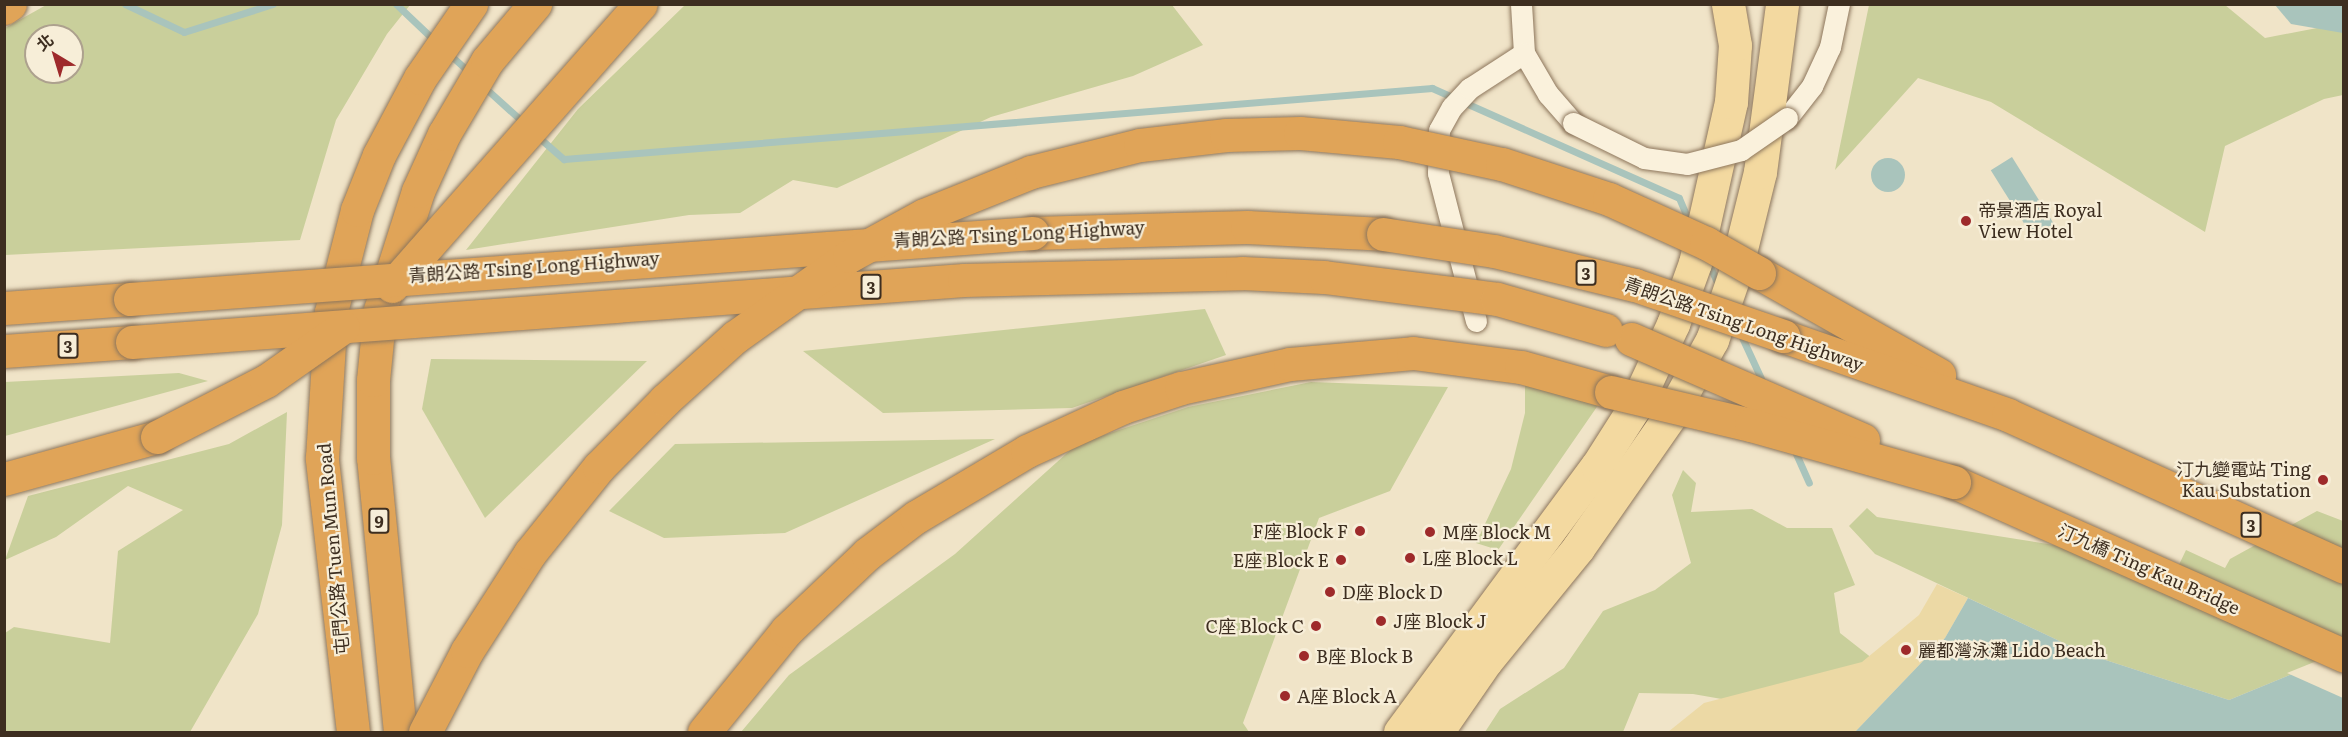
<!DOCTYPE html>
<meta charset="utf-8">
<style>
body{margin:0}
#map{position:relative;width:2348px;height:737px;overflow:hidden;background:#f0e4c8;font-family:Literata,"Noto Sans TC",serif}
div>[style]{position:absolute}
.green>*{inset:0;background:#c9cf9b}
.sand>*{inset:0;background:#ecd9a5}
.water>*{inset:0;background:#a9c4bc;transform-origin:0 0}
.round{border-radius:50%}
.pier>*{inset:0;background:#f0e4c8}
.stream>*{height:7px;margin:-3.5px;padding:0 3.5px;transform-origin:3.5px;border-radius:3.5px;background:#a9c4bc}
.roads{filter:drop-shadow(0 0 2px #8d765c) drop-shadow(0 0 2px #8d765c)}
.minor>*{height:21px;margin:-10.5px;padding:0 10.5px;transform-origin:10.5px;border-radius:10.5px;background:#faf1dc}
.primary>*{height:33px;margin:-16.5px;padding:0 16.5px;transform-origin:16.5px;border-radius:16.5px;background:#f3d9a0}
.motorway>*{height:33px;margin:-16.5px;padding:0 16.5px;transform-origin:16.5px;border-radius:16.5px;background:#e0a458}
.bridges{filter:drop-shadow(0 0 2px #8d765c) drop-shadow(0 0 2px #8d765c)}
.minor-bridge>*{height:21px;margin:-10.5px;padding:0 10.5px;transform-origin:10.5px;border-radius:10.5px;background:#faf1dc}
.motorway-bridge>*{height:33px;margin:-16.5px;padding:0 16.5px;transform-origin:16.5px;border-radius:16.5px;background:#e0a458}
.dots>*{width:16px;height:16px;translate:-50% -50%;box-sizing:border-box;border:3px solid #f7eed8;border-radius:50%}
span{translate:-50% -50%;white-space:nowrap;text-align:center;line-height:1.15;-webkit-text-stroke:4.5px #f7eed8;paint-order:stroke}
.shield-label span{padding:2px 4px;background:#f7eed8;border:2px solid;border-radius:4px;-webkit-text-stroke-width:0}
.shield-label{font-size:16px;color:#3d2e20;font-weight:700}
.poi-label{font-size:18px;color:#3d2e20}
.left{translate:0 -50%;text-align:left}
.right{translate:-100% -50%;text-align:right}
.street-label{font-size:18px;color:#3d2e20}
.frame{position:absolute;inset:0;border:6px solid #3d2e20;pointer-events:none}
.north{position:absolute;left:24px;top:24px;width:60px;height:60px;box-sizing:border-box;background:#f7eed8;border:2px solid #ada18e;border-radius:50%;rotate:322deg;font-size:16px;font-weight:700;line-height:24px;text-align:center;color:#3d2e20}
.north::after{content:'';display:block;margin:auto;width:21px;height:27px;background:#9e2a2b;clip-path:polygon(50% 0,100% 100%,50% 72%,0 100%)}
</style>
<div id="map">
<div class="green">
<i style="clip-path:polygon(evenodd,48px 4px,410px 4px,410px 5px,387px 34px,336px 120px,300px 240px,5px 255px,5px 28px,48px 4px,36px 36px,72px 36px,72px 72px,36px 72px,36px 36px)"></i>
<i style="clip-path:polygon(685px 5px,1172px 5px,1203px 45px,1133px 76px,991px 117px,837px 188px,793px 180px,740px 213px,689px 215px,466px 250px,578px 109px)"></i>
<i style="clip-path:polygon(1869px 5px,2225px 5px,2265px 38px,2343px 23px,2343px 95px,2324px 99px,2225px 146px,2205px 232px,1991px 102px,1918px 78px,1835px 170px)"></i>
<i style="clip-path:polygon(1205px 309px,1226px 355px,1072px 408px,883px 413px,803px 351px)"></i>
<i style="clip-path:polygon(431px 359px,647px 361px,485px 518px,422px 409px)"></i>
<i style="clip-path:polygon(179px 373px,208px 381px,5px 436px,5px 382px)"></i>
<i style="clip-path:polygon(1311px 382px,1448px 387px,1390px 491px,1319px 518px,1243px 723px,1249px 732px,741px 732px,789px 675px,955px 554px,1077px 444px,1188px 407px)"></i>
<i style="clip-path:polygon(1525px 382px,1601px 401px,1498px 550px,1476px 543px,1511px 469px,1525px 413px)"></i>
<i style="clip-path:polygon(287px 412px,282px 525px,258px 614px,190px 732px,5px 732px,5px 633px,14px 627px,110px 643px,118px 551px,183px 510px,128px 486px,56px 537px,5px 560px,28px 496px,229px 444px)"></i>
<i style="clip-path:polygon(995px 439px,785px 533px,664px 538px,609px 511px,675px 444px)"></i>
<i style="clip-path:polygon(1683px 470px,1696px 483px,1691px 512px,1752px 509px,1787px 528px,1832px 528px,1855px 585px,1834px 593px,1840px 633px,1882px 666px,1779px 709px,1693px 694px,1639px 693px,1623px 732px,1485px 732px,1500px 709px,1564px 668px,1603px 611px,1655px 590px,1691px 563px,1672px 495px)"></i>
<i style="clip-path:polygon(1867px 508px,1877px 517px,2079px 549px,2176px 571px,2186px 550px,2225px 568px,2230px 559px,2317px 511px,2343px 521px,2343px 653px,2229px 700px,2087px 654px,1875px 554px,1849px 526px)"></i>
</div>
<div class="sand">
<i style="clip-path:polygon(1937px 584px,1968px 598px,1945px 638px,1855px 732px,1668px 732px,1704px 703px,1862px 662px,1919px 615px)"></i>
</div>
<div class="water">
<i style="clip-path:polygon(2275px 5px,2343px 5px,2343px 33px,2291px 24px)"></i>
<i style="left:2012px;top:157px;width:80px;height:25px;rotate:58deg"></i>
<i class="round" style="left:1871px;top:158px;width:34px;height:34px"></i>
<i style="clip-path:polygon(1968px 598px,2087px 654px,2229px 700px,2343px 653px,2343px 732px,1855px 732px,1945px 638px)"></i>
</div>
<div class="pier">
<i style="clip-path:polygon(2344px 650px,2343px 698px,2287px 673px)"></i>
</div>
<div class="stream">
<i style="left:125px;top:4px;width:65px;rotate:25.4deg"></i>
<i style="left:184px;top:32px;width:93px;rotate:-17.5deg"></i>
<i style="left:396px;top:4px;width:55px;rotate:43.5deg"></i>
<i style="left:448px;top:53px;width:31px;rotate:42deg"></i>
<i style="left:483px;top:86px;width:55px;rotate:42.1deg"></i>
<i style="left:536px;top:135px;width:37px;rotate:41deg"></i>
<i style="left:564px;top:159px;width:871px;rotate:-4.68deg"></i>
<i style="left:1432px;top:88px;width:270px;rotate:24deg"></i>
<i style="left:1679px;top:198px;width:28px;rotate:67deg"></i>
<i style="left:1708px;top:262px;width:27px;rotate:66deg"></i>
<i style="left:1740px;top:333px;width:57px;rotate:65.2deg"></i>
<i style="left:1793px;top:447px;width:39px;rotate:66deg"></i>
</div>
<div class="roads">
<div class="minor">
<i style="left:1521px;top:4px;width:49px;rotate:86.5deg"></i>
<i style="left:1524px;top:53px;width:48px;rotate:59.7deg"></i>
<i style="left:1548px;top:94px;width:38px;rotate:49deg"></i>
<i style="left:1787px;top:118px;width:41px;rotate:-52deg"></i>
<i style="left:1812px;top:86px;width:43px;rotate:-65.2deg"></i>
<i style="left:1830px;top:47px;width:44px;rotate:-78.2deg"></i>
<i style="left:1476px;top:321px;width:153px;rotate:-104.4deg"></i>
<i style="left:1438px;top:173px;width:43px;rotate:-88.7deg"></i>
<i style="left:1439px;top:130px;width:26px;rotate:-61deg"></i>
<i style="left:1452px;top:107px;width:26px;rotate:-47deg"></i>
<i style="left:1470px;top:88px;width:64px;rotate:-32.9deg"></i>
</div>
<div class="primary">
<i style="left:1400px;top:732px;width:331px;rotate:-53.5deg"></i>
<i style="left:1597px;top:466px;width:69px;rotate:-57.5deg"></i>
<i style="left:1634px;top:408px;width:93px;rotate:-65.1deg"></i>
<i style="left:1673px;top:324px;width:65px;rotate:-70.2deg"></i>
<i style="left:1695px;top:263px;width:165px;rotate:-77.4deg"></i>
<i style="left:1731px;top:102px;width:57px;rotate:-86deg"></i>
<i style="left:1735px;top:45px;width:42px;rotate:-99.7deg"></i>
<i style="left:1437px;top:732px;width:86px;rotate:-55.4deg"></i>
<i style="left:1486px;top:661px;width:146px;rotate:-50.8deg"></i>
<i style="left:1578px;top:548px;width:161px;rotate:-55.1deg"></i>
<i style="left:1670px;top:416px;width:87px;rotate:-61.1deg"></i>
<i style="left:1712px;top:340px;width:71px;rotate:-71.1deg"></i>
<i style="left:1735px;top:273px;width:104px;rotate:-76.1deg"></i>
<i style="left:1760px;top:172px;width:169px;rotate:-82.5deg"></i>
</div>
<div class="motorway">
<i style="left:4px;top:8px;width:7px;rotate:-34deg"></i>
<i style="left:1033px;top:233px;width:214px;rotate:-1.6deg"></i>
<i style="left:1247px;top:227px;width:136px;rotate:2.9deg"></i>
<i style="left:1759px;top:273px;width:207px;rotate:29.5deg"></i>
<i style="left:4px;top:308px;width:126px;rotate:-4.1deg"></i>
<i style="left:1783px;top:336px;width:238px;rotate:19.3deg"></i>
<i style="left:2008px;top:415px;width:369px;rotate:24.3deg"></i>
<i style="left:4px;top:351px;width:128px;rotate:-4deg"></i>
<i style="left:4px;top:479px;width:159px;rotate:-15.4deg"></i>
<i style="left:1954px;top:482px;width:427px;rotate:24deg"></i>
<i style="left:353px;top:732px;width:276px;rotate:-96.5deg"></i>
<i style="left:322px;top:458px;width:146px;rotate:-86.5deg"></i>
<i style="left:331px;top:312px;width:105px;rotate:-75.7deg"></i>
<i style="left:357px;top:210px;width:59px;rotate:-68.2deg"></i>
<i style="left:379px;top:155px;width:87px;rotate:-62deg"></i>
<i style="left:420px;top:78px;width:90px;rotate:-55.4deg"></i>
<i style="left:400px;top:732px;width:275px;rotate:-95.6deg"></i>
<i style="left:373px;top:458px;width:78px;rotate:-90deg"></i>
<i style="left:373px;top:380px;width:70px;rotate:-84.3deg"></i>
<i style="left:380px;top:310px;width:125px;rotate:-72.3deg"></i>
<i style="left:418px;top:191px;width:63px;rotate:-65.5deg"></i>
<i style="left:444px;top:134px;width:85px;rotate:-59.5deg"></i>
<i style="left:487px;top:61px;width:75px;rotate:-49.9deg"></i>
<i style="left:704px;top:732px;width:130px;rotate:-50.9deg"></i>
<i style="left:786px;top:631px;width:112px;rotate:-43.5deg"></i>
<i style="left:867px;top:554px;width:61px;rotate:-37.1deg"></i>
<i style="left:916px;top:517px;width:129px;rotate:-30.7deg"></i>
<i style="left:1027px;top:451px;width:106px;rotate:-24.6deg"></i>
<i style="left:1123px;top:407px;width:61px;rotate:-18.1deg"></i>
<i style="left:1181px;top:388px;width:112px;rotate:-12.4deg"></i>
<i style="left:1290px;top:364px;width:123px;rotate:-5.1deg"></i>
<i style="left:1413px;top:353px;width:109px;rotate:7.4deg"></i>
<i style="left:1521px;top:367px;width:93px;rotate:15.5deg"></i>
</div>
</div>
<div class="bridges">
<div class="minor-bridge">
<i style="left:1573px;top:123px;width:79px;rotate:26.2deg"></i>
<i style="left:1644px;top:158px;width:43px;rotate:7.9deg"></i>
<i style="left:1687px;top:164px;width:56px;rotate:-14.5deg"></i>
<i style="left:1741px;top:150px;width:56px;rotate:-34.8deg"></i>
</div>
<div class="motorway-bridge">
<i style="left:1383px;top:234px;width:112px;rotate:8.7deg"></i>
<i style="left:1494px;top:251px;width:145px;rotate:13.6deg"></i>
<i style="left:1635px;top:285px;width:157px;rotate:19deg"></i>
<i style="left:392px;top:286px;width:376px;rotate:-48.6deg"></i>
<i style="left:130px;top:299px;width:905px;rotate:-4.18deg"></i>
<i style="left:1631px;top:339px;width:253px;rotate:23.5deg"></i>
<i style="left:132px;top:342px;width:834px;rotate:-4.26deg"></i>
<i style="left:964px;top:280px;width:278px;rotate:-1.4deg"></i>
<i style="left:1242px;top:273px;width:82px;rotate:2.8deg"></i>
<i style="left:1324px;top:277px;width:174px;rotate:7.2deg"></i>
<i style="left:1497px;top:299px;width:113px;rotate:15.9deg"></i>
<i style="left:1611px;top:392px;width:144px;rotate:13.3deg"></i>
<i style="left:1751px;top:425px;width:211px;rotate:15.7deg"></i>
<i style="left:157px;top:437px;width:123px;rotate:-27.2deg"></i>
<i style="left:266px;top:381px;width:94px;rotate:-35deg"></i>
<i style="left:425px;top:732px;width:91px;rotate:-62.6deg"></i>
<i style="left:467px;top:651px;width:117px;rotate:-57.3deg"></i>
<i style="left:530px;top:553px;width:110px;rotate:-51.3deg"></i>
<i style="left:599px;top:467px;width:94px;rotate:-45.4deg"></i>
<i style="left:665px;top:400px;width:94px;rotate:-42deg"></i>
<i style="left:735px;top:337px;width:140px;rotate:-35.4deg"></i>
<i style="left:849px;top:256px;width:85px;rotate:-28.7deg"></i>
<i style="left:924px;top:215px;width:115px;rotate:-21.9deg"></i>
<i style="left:1031px;top:172px;width:112px;rotate:-13.9deg"></i>
<i style="left:1140px;top:145px;width:87px;rotate:-6.6deg"></i>
<i style="left:1226px;top:135px;width:74px;rotate:-1.5deg"></i>
<i style="left:1300px;top:133px;width:99px;rotate:5.2deg"></i>
<i style="left:1399px;top:142px;width:105px;rotate:12.1deg"></i>
<i style="left:1502px;top:164px;width:113px;rotate:18.1deg"></i>
<i style="left:1609px;top:199px;width:107px;rotate:24.4deg"></i>
<i style="left:1706px;top:243px;width:61px;rotate:29.5deg"></i>
</div>
</div>
<div class="dots">
<i style="left:1966px;top:221px;background:#9e2a2b"></i>
<i style="left:2323px;top:480px;background:#9e2a2b"></i>
<i style="left:1360px;top:531px;background:#9e2a2b"></i>
<i style="left:1430px;top:532px;background:#9e2a2b"></i>
<i style="left:1410px;top:558px;background:#9e2a2b"></i>
<i style="left:1341px;top:560px;background:#9e2a2b"></i>
<i style="left:1330px;top:592px;background:#9e2a2b"></i>
<i style="left:1381px;top:621px;background:#9e2a2b"></i>
<i style="left:1316px;top:626px;background:#9e2a2b"></i>
<i style="left:1906px;top:650px;background:#9e2a2b"></i>
<i style="left:1304px;top:656px;background:#9e2a2b"></i>
<i style="left:1285px;top:696px;background:#9e2a2b"></i>
</div>
<div class="shield-label">
<span style="left:1586px;top:273px">3</span>
<span style="left:871px;top:287px">3</span>
<span style="left:68px;top:346px">3</span>
<span style="left:379px;top:521px">9</span>
<span style="left:2251px;top:525px">3</span>
</div>
<div class="poi-label">
<span class="left" style="left:1978px;top:221px">帝景酒店 Royal<br>View Hotel</span>
<span class="right" style="left:2311px;top:480px">汀九變電站 Ting<br>Kau Substation</span>
<span class="right" style="left:1348px;top:531px">F座 Block F</span>
<span class="left" style="left:1442px;top:532px">M座 Block M</span>
<span class="left" style="left:1422px;top:558px">L座 Block L</span>
<span class="right" style="left:1329px;top:560px">E座 Block E</span>
<span class="left" style="left:1342px;top:592px">D座 Block D</span>
<span class="left" style="left:1393px;top:621px">J座 Block J</span>
<span class="right" style="left:1304px;top:626px">C座 Block C</span>
<span class="left" style="left:1918px;top:650px">麗都灣泳灘 Lido Beach</span>
<span class="left" style="left:1316px;top:656px">B座 Block B</span>
<span class="left" style="left:1297px;top:696px">A座 Block A</span>
</div>
<div class="street-label">
<span style="left:1019px;top:234px;rotate:-3deg">青朗公路 Tsing Long Highway</span>
<span style="left:534px;top:267px;rotate:-4deg">青朗公路 Tsing Long Highway</span>
<span style="left:1744px;top:324px;rotate:19deg">青朗公路 Tsing Long Highway</span>
<span style="left:333px;top:549px;rotate:-95deg">屯門公路 Tuen Mun Road</span>
<span style="left:2149px;top:569px;rotate:24deg">汀九橋 Ting Kau Bridge</span>
</div>
<div class="frame"></div>
<div class="north">北</div>
</div>
